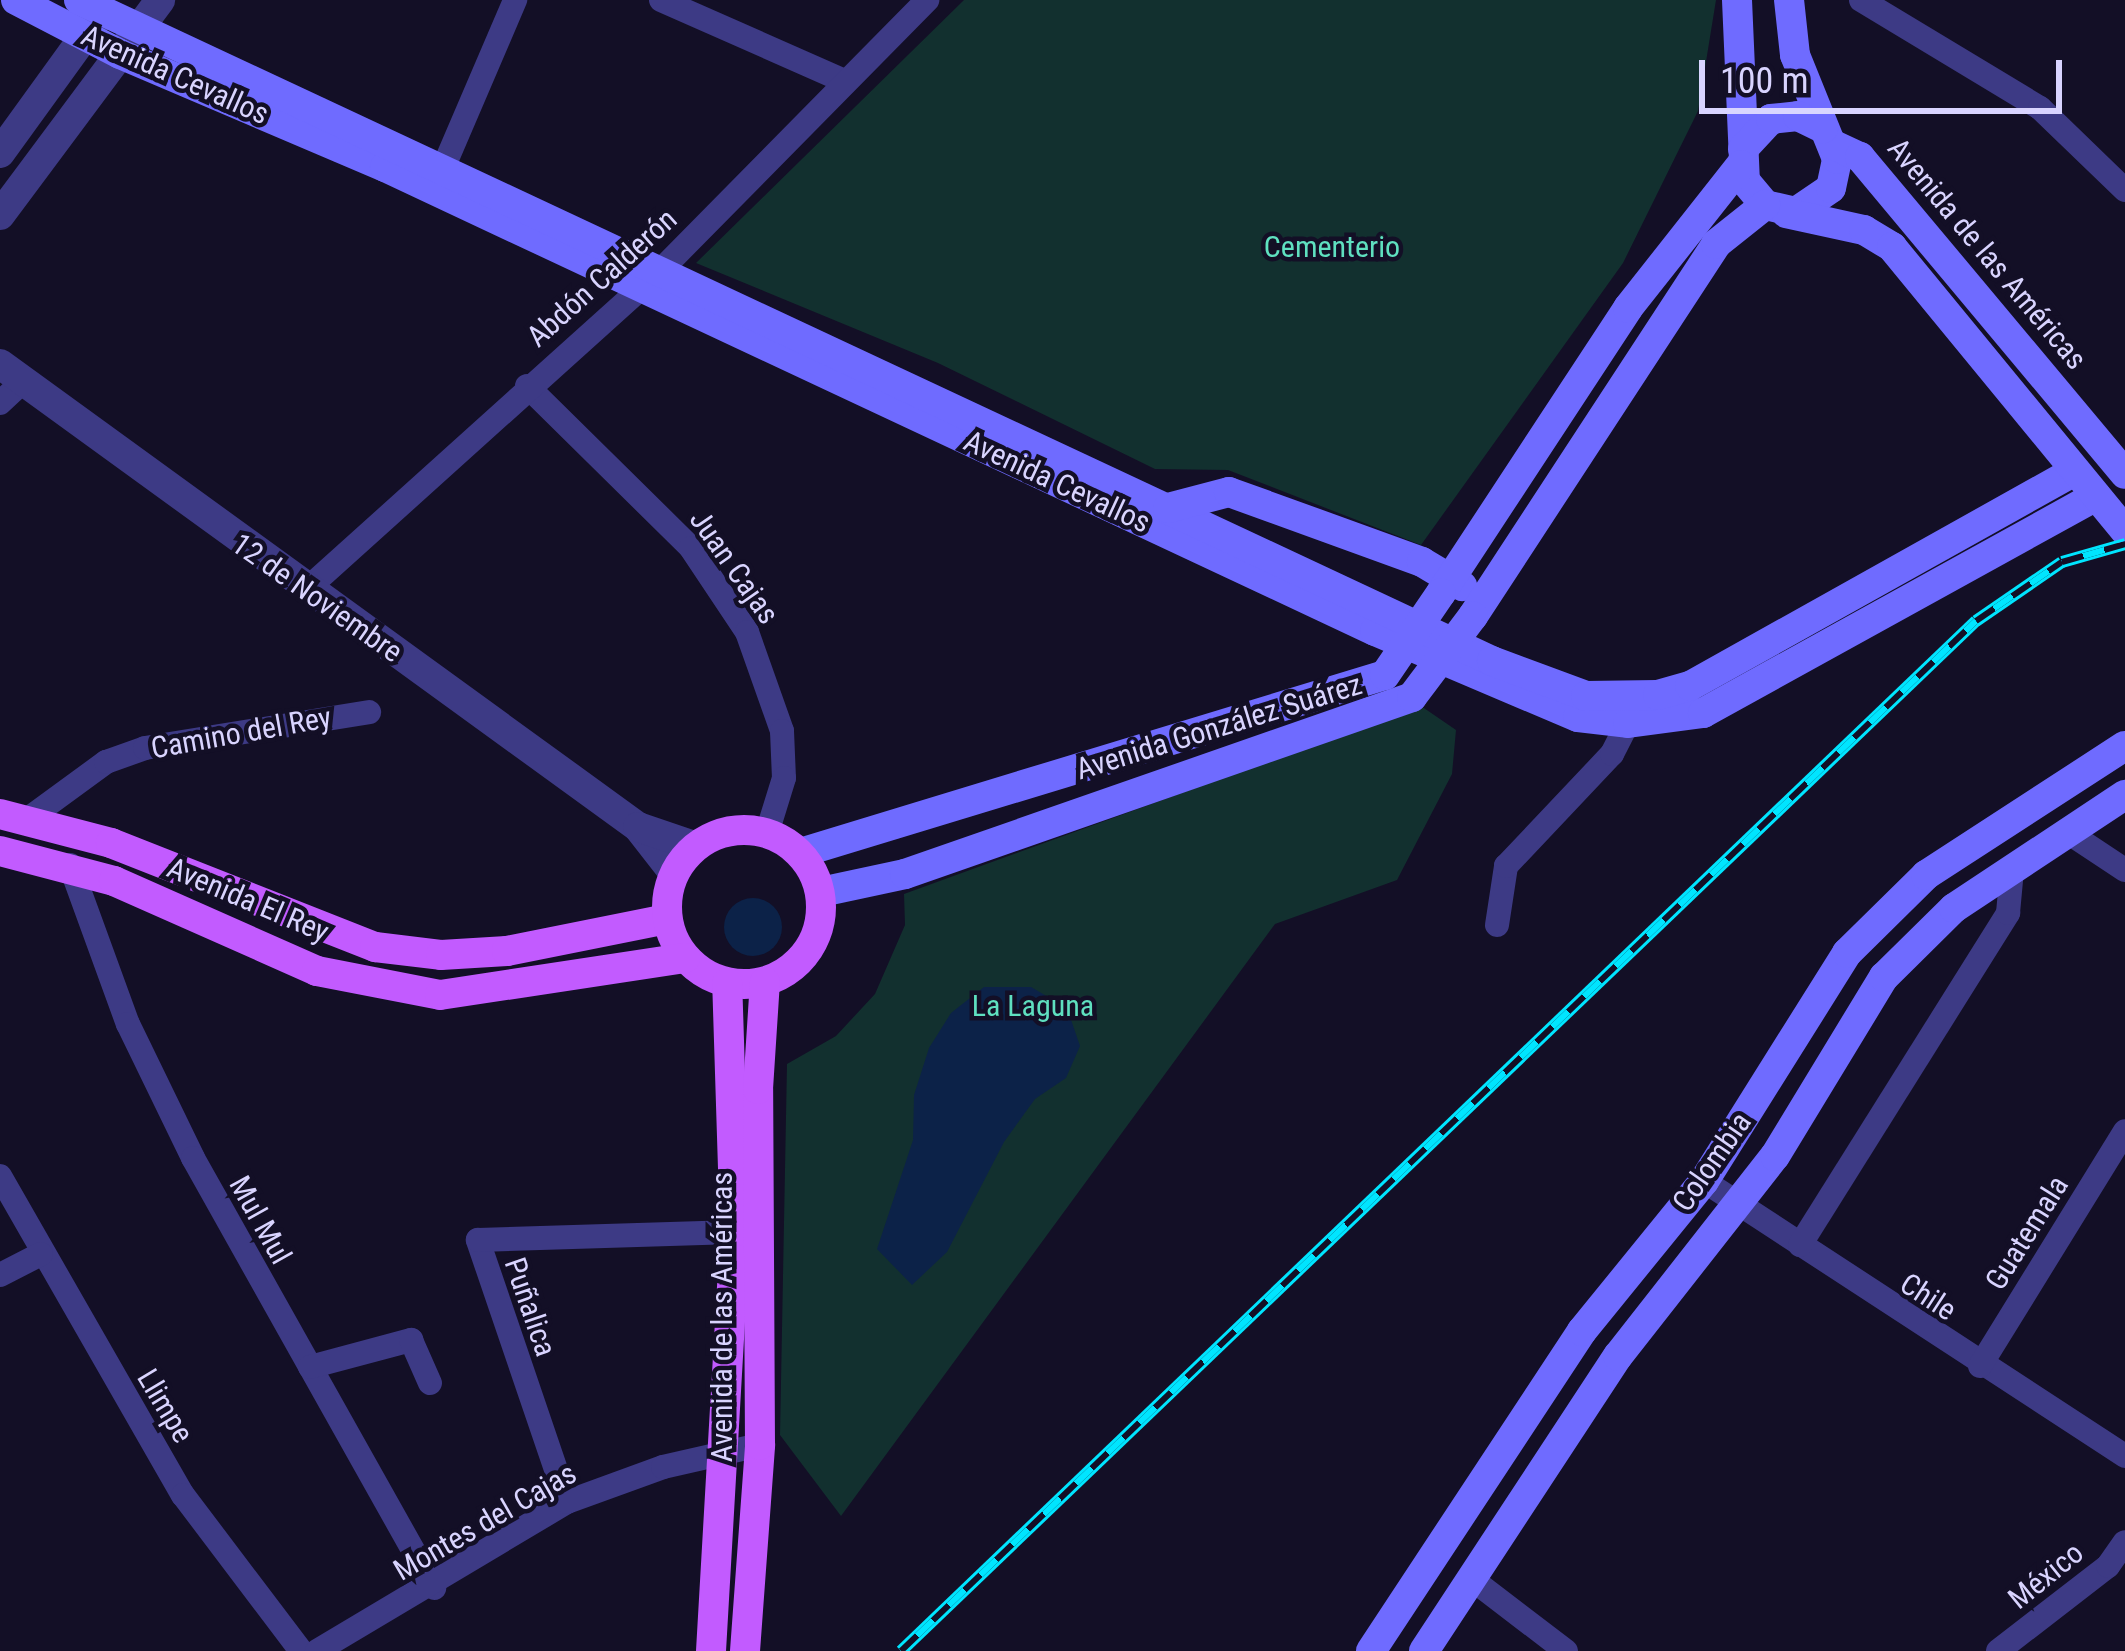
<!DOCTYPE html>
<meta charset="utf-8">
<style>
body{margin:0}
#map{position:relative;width:2125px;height:1651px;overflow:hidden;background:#130f26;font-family:"Roboto Condensed",sans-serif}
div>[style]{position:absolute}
.green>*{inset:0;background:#12302f}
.water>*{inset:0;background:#0c2248}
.round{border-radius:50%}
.minor>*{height:24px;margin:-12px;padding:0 12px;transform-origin:12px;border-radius:12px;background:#3d3a85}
.tertiary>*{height:30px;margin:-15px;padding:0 15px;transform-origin:15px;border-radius:15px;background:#3d3a85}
.secondary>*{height:30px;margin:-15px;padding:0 15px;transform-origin:15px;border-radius:15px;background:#6f6bff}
.primary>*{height:30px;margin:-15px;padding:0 15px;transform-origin:15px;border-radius:15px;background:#c25bff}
.primary>.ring{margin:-15px;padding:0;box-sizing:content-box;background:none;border:30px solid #c25bff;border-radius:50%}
.rail>*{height:12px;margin-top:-6px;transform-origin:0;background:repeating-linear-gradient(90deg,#130f26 0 22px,#00e5ff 0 44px);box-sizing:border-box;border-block:3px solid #00e5ff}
.secondary-bridge>*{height:30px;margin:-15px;padding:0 15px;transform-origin:15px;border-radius:15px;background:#6f6bff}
span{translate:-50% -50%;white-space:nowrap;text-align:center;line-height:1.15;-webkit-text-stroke:9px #130f26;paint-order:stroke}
.street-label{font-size:30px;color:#d9d4ff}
.park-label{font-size:30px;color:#5fe0c0}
.scale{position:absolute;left:1699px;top:60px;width:363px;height:54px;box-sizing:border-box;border:6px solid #d9d4ff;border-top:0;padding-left:15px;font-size:36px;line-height:42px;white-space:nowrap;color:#d9d4ff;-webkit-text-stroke:9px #130f26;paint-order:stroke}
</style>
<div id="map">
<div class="green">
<i style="clip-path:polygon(964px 0,1716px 0,1698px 111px,1623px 263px,1421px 545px,1228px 470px,1155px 469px,938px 363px,696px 263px)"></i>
<i style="clip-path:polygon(1421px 706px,1456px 730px,1452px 774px,1397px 880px,1275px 924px,841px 1516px,780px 1435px,787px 1064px,836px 1036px,875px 994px,905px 925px,904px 894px)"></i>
</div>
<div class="water">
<i class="round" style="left:724px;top:898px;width:58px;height:58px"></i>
<i style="clip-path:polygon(984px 987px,1031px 987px,1067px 1008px,1080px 1046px,1066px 1078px,1035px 1099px,1004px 1142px,947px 1252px,912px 1285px,877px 1249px,913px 1140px,914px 1095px,929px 1048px,951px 1013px)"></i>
</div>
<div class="minor">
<i style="left:661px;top:0;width:198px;rotate:23.8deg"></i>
<i style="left:1861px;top:0;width:209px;rotate:31.1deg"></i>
<i style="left:2040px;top:108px;width:118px;rotate:44deg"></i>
<i style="left:444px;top:166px;width:181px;rotate:-66.8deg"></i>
<i style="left:527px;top:386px;width:231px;rotate:44.6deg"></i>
<i style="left:691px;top:548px;width:101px;rotate:56.3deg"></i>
<i style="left:747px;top:632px;width:105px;rotate:70.5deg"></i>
<i style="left:782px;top:731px;width:47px;rotate:87.6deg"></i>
<i style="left:784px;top:778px;width:58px;rotate:107.2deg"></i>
<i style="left:0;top:403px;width:33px;rotate:-43deg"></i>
<i style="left:307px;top:589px;width:478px;rotate:-42deg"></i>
<i style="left:662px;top:269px;width:378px;rotate:-45.4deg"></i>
<i style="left:28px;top:819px;width:97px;rotate:-36.2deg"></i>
<i style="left:106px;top:762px;width:41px;rotate:-19.7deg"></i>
<i style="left:145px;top:748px;width:227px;rotate:-9.1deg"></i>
<i style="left:2069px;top:833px;width:67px;rotate:33.5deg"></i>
<i style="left:70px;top:865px;width:169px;rotate:70deg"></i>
<i style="left:128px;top:1024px;width:149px;rotate:64.1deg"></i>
<i style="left:193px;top:1158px;width:493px;rotate:60.7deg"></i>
<i style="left:1497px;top:925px;width:60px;rotate:-81.3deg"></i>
<i style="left:1506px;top:866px;width:154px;rotate:-46.6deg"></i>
<i style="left:1612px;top:754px;width:35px;rotate:-63deg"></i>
<i style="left:0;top:1176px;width:368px;rotate:60.2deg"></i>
<i style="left:183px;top:1495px;width:196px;rotate:52.9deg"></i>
<i style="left:1704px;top:1181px;width:503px;rotate:33.15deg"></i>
<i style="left:1800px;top:1245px;width:392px;rotate:-57.9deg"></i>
<i style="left:2008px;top:913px;width:43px;rotate:-84.7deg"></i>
<i style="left:0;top:1275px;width:46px;rotate:-27.1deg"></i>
<i style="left:1980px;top:1366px;width:276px;rotate:-58.3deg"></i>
<i style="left:310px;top:1367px;width:105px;rotate:-15deg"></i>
<i style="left:411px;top:1340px;width:47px;rotate:66.2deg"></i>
<i style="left:567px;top:1502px;width:277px;rotate:-108.8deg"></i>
<i style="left:478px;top:1240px;width:257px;rotate:-1.8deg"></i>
<i style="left:1473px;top:1580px;width:117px;rotate:37.4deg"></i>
<i style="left:317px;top:1651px;width:291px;rotate:-30.8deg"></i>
<i style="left:567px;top:1502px;width:102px;rotate:-20deg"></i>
<i style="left:663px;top:1467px;width:99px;rotate:-12.8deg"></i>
<i style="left:1998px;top:1651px;width:139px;rotate:-37.7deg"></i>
<i style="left:2108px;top:1566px;width:29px;rotate:-55deg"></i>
</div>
<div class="tertiary">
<i style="left:0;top:153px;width:170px;rotate:-54.1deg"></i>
<i style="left:0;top:215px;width:268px;rotate:-53.3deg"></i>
<i style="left:0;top:364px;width:788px;rotate:35.97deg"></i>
<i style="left:638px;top:827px;width:58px;rotate:52deg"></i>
<i style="left:638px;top:827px;width:59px;rotate:18.7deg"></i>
</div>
<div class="secondary">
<i style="left:16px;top:0;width:117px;rotate:27.4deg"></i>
<i style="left:120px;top:54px;width:288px;rotate:23.1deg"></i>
<i style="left:385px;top:167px;width:1093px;rotate:25.11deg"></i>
<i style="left:1375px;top:631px;width:220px;rotate:23deg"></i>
<i style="left:1578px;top:717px;width:50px;rotate:6.8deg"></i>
<i style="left:1628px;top:723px;width:76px;rotate:-7.6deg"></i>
<i style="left:1703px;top:713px;width:449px;rotate:-28.9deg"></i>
<i style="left:79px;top:0;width:1560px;rotate:25.07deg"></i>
<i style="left:1492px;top:661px;width:100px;rotate:20.4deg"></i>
<i style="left:1586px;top:696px;width:72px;rotate:-0.8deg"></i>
<i style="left:1658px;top:695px;width:33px;rotate:-16deg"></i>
<i style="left:1690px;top:686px;width:441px;rotate:-29.2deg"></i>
<i style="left:1737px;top:0;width:181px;rotate:87.5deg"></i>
<i style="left:1745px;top:181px;width:31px;rotate:50deg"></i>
<i style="left:1765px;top:205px;width:32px;rotate:13deg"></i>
<i style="left:1796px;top:212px;width:42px;rotate:-34.4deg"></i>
<i style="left:1831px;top:188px;width:30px;rotate:-78deg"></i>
<i style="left:1837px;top:159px;width:112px;rotate:-112deg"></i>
<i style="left:1795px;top:55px;width:55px;rotate:-96.2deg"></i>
<i style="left:1834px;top:145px;width:29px;rotate:25deg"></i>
<i style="left:1860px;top:157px;width:413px;rotate:50.1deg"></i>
<i style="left:1743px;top:149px;width:41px;rotate:-47deg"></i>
<i style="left:1771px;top:119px;width:27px;rotate:-6deg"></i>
<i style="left:1798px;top:116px;width:28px;rotate:26deg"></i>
<i style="left:1786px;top:213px;width:80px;rotate:12.3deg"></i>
<i style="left:1864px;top:230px;width:33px;rotate:31deg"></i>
<i style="left:1892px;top:247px;width:367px;rotate:50.6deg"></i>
<i style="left:1168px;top:508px;width:63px;rotate:-14.7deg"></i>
<i style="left:1229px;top:492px;width:205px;rotate:19.9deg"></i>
<i style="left:1422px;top:562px;width:47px;rotate:31deg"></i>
<i style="left:1441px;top:593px;width:341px;rotate:-56.7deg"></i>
<i style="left:1628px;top:308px;width:182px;rotate:-51.7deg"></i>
<i style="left:1473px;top:616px;width:444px;rotate:-56.8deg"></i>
<i style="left:1716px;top:244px;width:63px;rotate:-38.5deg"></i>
<i style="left:800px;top:853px;width:611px;rotate:-16.92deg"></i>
<i style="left:821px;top:892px;width:86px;rotate:-12.1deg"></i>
<i style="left:905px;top:874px;width:537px;rotate:-19.24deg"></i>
<i style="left:1371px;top:1651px;width:383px;rotate:-56.6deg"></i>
<i style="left:1582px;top:1331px;width:193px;rotate:-50.9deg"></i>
<i style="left:1704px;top:1181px;width:269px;rotate:-57.9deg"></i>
<i style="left:1847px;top:953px;width:111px;rotate:-44.6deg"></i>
<i style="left:1926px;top:875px;width:237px;rotate:-33deg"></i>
<i style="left:1424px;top:1651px;width:353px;rotate:-56.7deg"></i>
<i style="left:1618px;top:1356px;width:254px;rotate:-51.9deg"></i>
<i style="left:1775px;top:1156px;width:210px;rotate:-58.7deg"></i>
<i style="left:1884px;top:977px;width:98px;rotate:-44.6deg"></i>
<i style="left:1954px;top:908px;width:205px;rotate:-33.5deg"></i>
</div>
<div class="primary">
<i style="left:0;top:814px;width:115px;rotate:14.6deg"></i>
<i style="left:111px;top:843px;width:284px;rotate:21.5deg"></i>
<i style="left:375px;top:947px;width:66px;rotate:6.9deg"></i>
<i style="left:441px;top:955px;width:66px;rotate:-3.5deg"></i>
<i style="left:507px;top:951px;width:163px;rotate:-11.3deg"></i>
<i class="ring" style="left:667px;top:830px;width:124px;height:124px"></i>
<i style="left:0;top:851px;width:118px;rotate:14.7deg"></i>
<i style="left:114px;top:881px;width:222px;rotate:23.9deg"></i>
<i style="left:317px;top:971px;width:125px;rotate:11deg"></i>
<i style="left:440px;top:995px;width:248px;rotate:-8.6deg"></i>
<i style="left:711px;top:1651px;width:420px;rotate:-86.7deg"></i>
<i style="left:735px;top:1232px;width:249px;rotate:-91.8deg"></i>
<i style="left:745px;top:1651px;width:207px;rotate:-85.8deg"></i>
<i style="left:760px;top:1445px;width:356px;rotate:-90.3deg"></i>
<i style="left:758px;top:1089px;width:107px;rotate:-86.3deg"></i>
</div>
<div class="rail">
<i style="left:901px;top:1651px;width:1489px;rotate:-43.78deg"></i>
<i style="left:1976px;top:621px;width:104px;rotate:-34.5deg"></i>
<i style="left:2062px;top:562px;width:66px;rotate:-15.9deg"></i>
</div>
<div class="secondary-bridge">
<i style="left:1385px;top:675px;width:99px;rotate:-55.7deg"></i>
<i style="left:1412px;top:697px;width:101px;rotate:-53deg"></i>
</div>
<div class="street-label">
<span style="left:175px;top:75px;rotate:24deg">Avenida Cevallos</span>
<span style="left:1987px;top:254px;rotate:50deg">Avenida de las Américas</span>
<span style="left:602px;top:278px;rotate:-42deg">Abdón Calderón</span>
<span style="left:1057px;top:482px;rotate:25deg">Avenida Cevallos</span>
<span style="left:734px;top:567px;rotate:55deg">Juan Cajas</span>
<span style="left:317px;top:598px;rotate:35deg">12 de Noviembre</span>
<span style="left:1219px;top:727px;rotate:-17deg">Avenida González Suárez</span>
<span style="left:241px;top:733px;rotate:-10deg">Camino del Rey</span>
<span style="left:248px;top:900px;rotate:23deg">Avenida El Rey</span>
<span style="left:1712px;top:1162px;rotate:-55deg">Colombia</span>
<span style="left:260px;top:1220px;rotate:61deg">Mul Mul</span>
<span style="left:2027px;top:1233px;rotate:-58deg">Guatemala</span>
<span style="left:1928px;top:1297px;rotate:33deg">Chile</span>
<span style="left:530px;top:1307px;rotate:71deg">Puñalica</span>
<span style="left:722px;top:1317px;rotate:-90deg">Avenida de las Américas</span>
<span style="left:165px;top:1406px;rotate:59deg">Llimpe</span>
<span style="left:485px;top:1522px;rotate:-30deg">Montes del Cajas</span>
<span style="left:2046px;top:1576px;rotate:-39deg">México</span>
</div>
<div class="park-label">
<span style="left:1332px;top:247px">Cementerio</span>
<span style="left:1033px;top:1006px">La Laguna</span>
</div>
<div class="scale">100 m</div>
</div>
